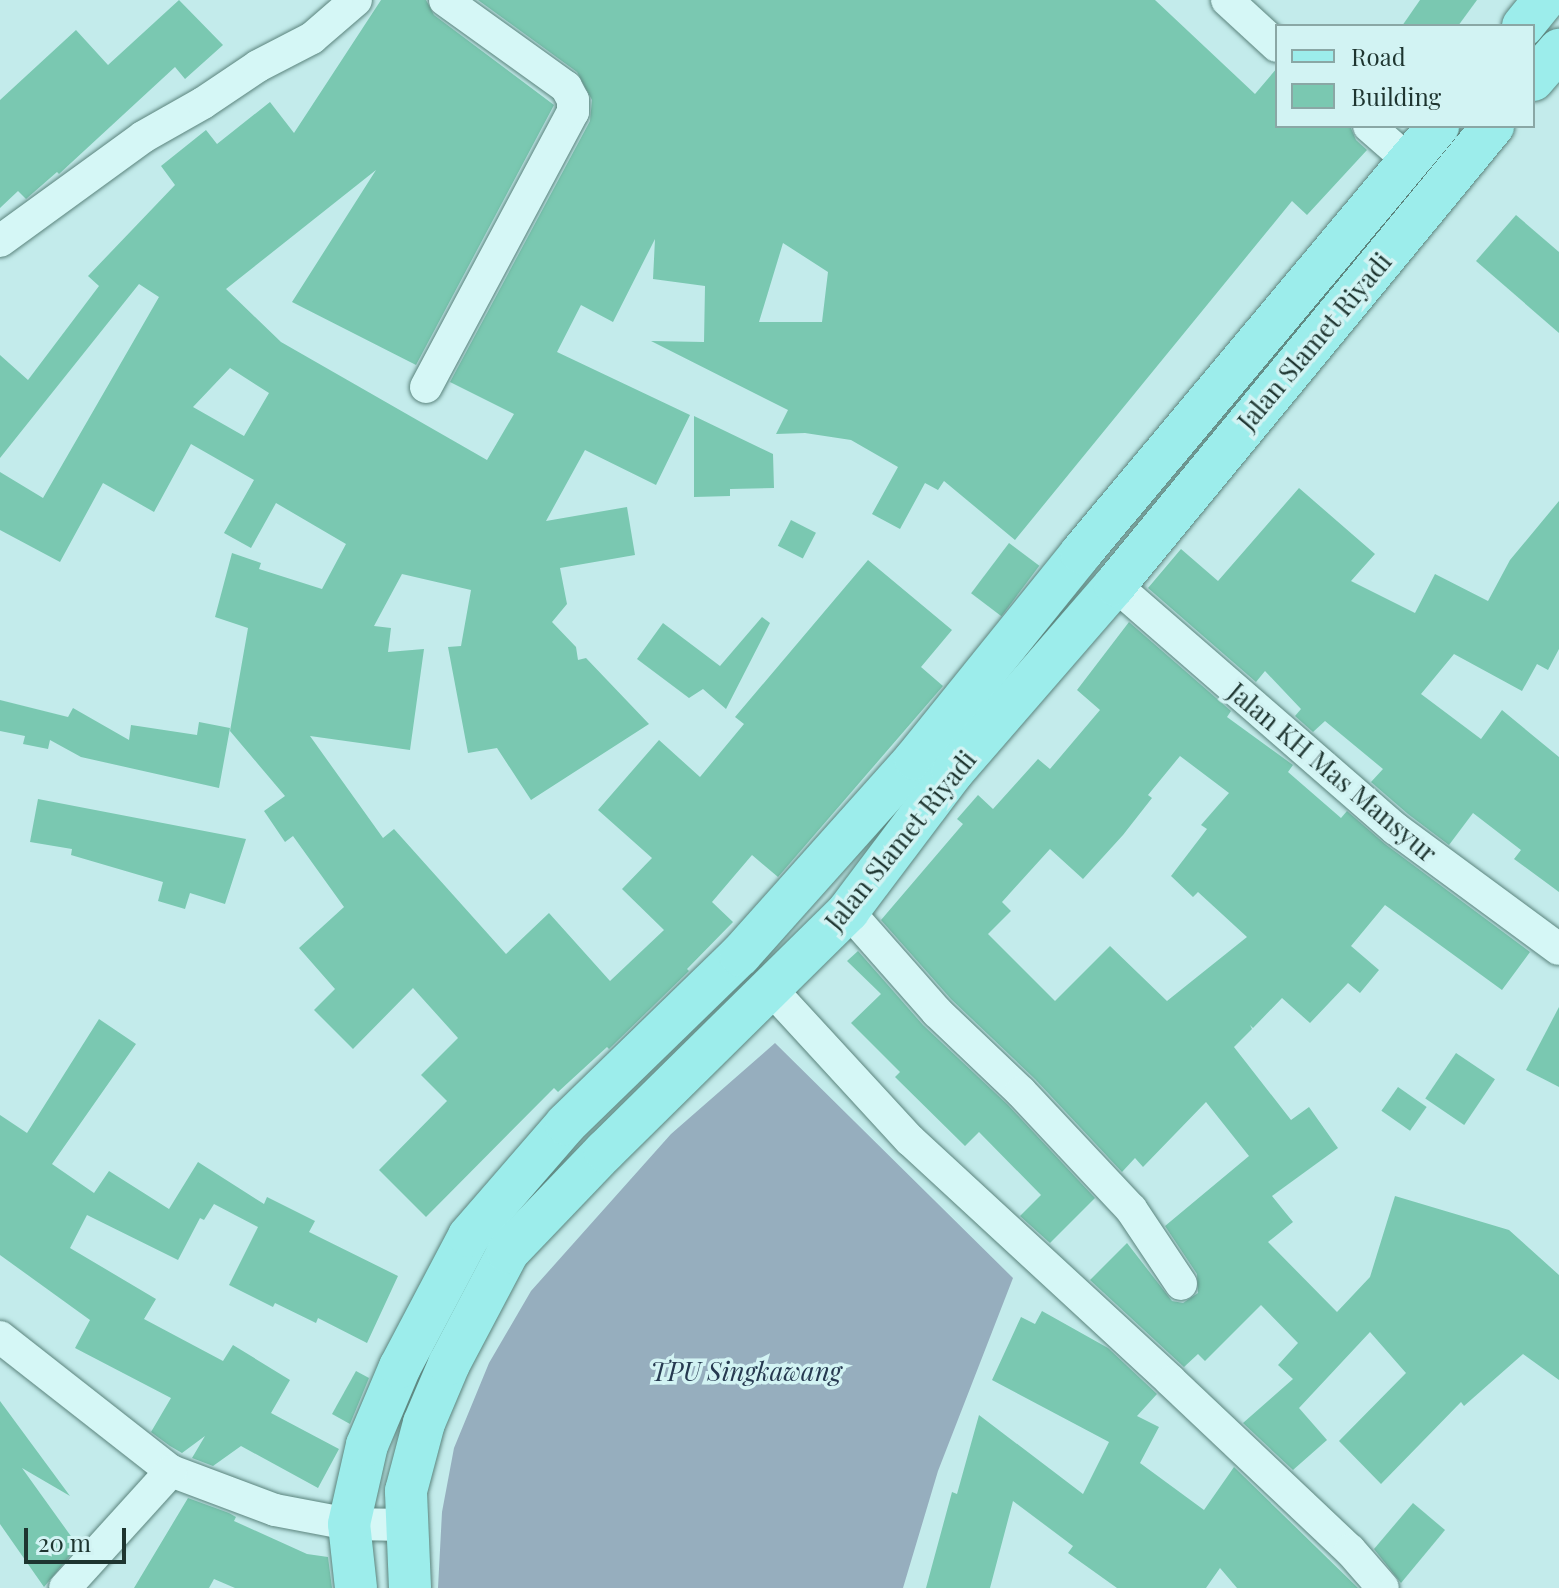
<!DOCTYPE html>
<style>
body{margin:0}
#map{position:relative;width:1559px;height:1588px;overflow:hidden;background:#c3ebeb;font-family:"Playfair Display",serif}
div>[style]{position:absolute}
.cemetery>*{inset:0;background:#96aebe}
.building>*{inset:0;background:#7ac8b1;transform-origin:0 0}
.roads{filter:drop-shadow(0 0 2px #5b847d) drop-shadow(0 0 2px #5b847d)}
.minor>*{height:32px;margin:-16px;padding:0 16px;transform-origin:16px;border-radius:16px;background:#d5f7f6}
.major>*{height:42px;margin:-21px;padding:0 21px;transform-origin:21px;border-radius:21px;background:#9cedeb}
span{translate:-50% -50%;white-space:nowrap;text-align:center;line-height:1.15;-webkit-text-stroke:7px #d2f3f3;paint-order:stroke}
.street-label{font-size:26px;color:#1e3530}
.park-label{font-size:26px;color:#263950;font-style:italic}
.legend{position:absolute;left:1275px;top:24px;width:260px;height:104px;box-sizing:border-box;background:#d2f3f3;border:2px solid #8aa7a5;margin:0;padding:10px 14px;list-style:none;font-size:24px;color:#1e3530}
.legend li{display:flex;align-items:center;gap:16px;height:40px}
.legend b{width:40px;border:2px solid #8aa7a5}
.scale{position:absolute;left:24px;top:1528px;width:102px;height:36px;box-sizing:border-box;border:4px solid #1e3530;border-top:0;padding-left:10px;font-size:24px;line-height:28px;white-space:nowrap;color:#1e3530;-webkit-text-stroke:6px #d2f3f3;paint-order:stroke}
</style>
<div id="map">
<div class="cemetery">
<i style="clip-path:polygon(775px 1043px,1013px 1278px,938px 1471px,903px 1588px,438px 1588px,442px 1512px,454px 1448px,489px 1363px,531px 1291px,671px 1134px)"></i>
</div>
<div class="building">
<i style="clip-path:polygon(179px 0,223px 45px,185px 79px,175px 67px,59px 174px,57px 172px,26px 199px,18px 191px,0 208px,0 100px,76px 30px,108px 65px)"></i>
<i style="clip-path:polygon(evenodd,381px 0,426px 0,434px 15px,554px 105px,416px 365px,292px 302px,376px 170px,226px 289px,281px 342px,487px 460px,514px 414px,450px 382px,590px 121px,592px 100px,577px 72px,478px 0,1155px 0,1255px 94px,1277px 68px,1277px 126px,1350px 126px,1356px 140px,1367px 150px,1307px 215px,1292px 201px,1015px 540px,944px 481px,938px 490px,925px 483px,900px 529px,872px 514px,898px 467px,851px 440px,805px 433px,776px 434px,788px 410px,651px 341px,704px 342px,705px 286px,653px 279px,655px 239px,613px 322px,581px 305px,557px 352px,690px 415px,656px 485px,585px 450px,546px 521px,627px 507px,635px 555px,560px 568px,567px 604px,552px 622px,576px 647px,578px 660px,586px 658px,649px 724px,531px 800px,497px 748px,468px 753px,448px 647px,461px 646px,471px 590px,402px 574px,374px 626px,391px 628px,388px 652px,424px 649px,410px 750px,310px 736px,383px 838px,394px 829px,506px 954px,549px 913px,610px 981px,664px 930px,622px 889px,652px 858px,598px 810px,659px 740px,700px 777px,744px 724px,735px 717px,868px 560px,952px 630px,921px 667px,943px 686px,778px 877px,752px 855px,712px 902px,733px 922px,687px 969px,689px 971px,609px 1049px,607px 1047px,558px 1092px,554px 1088px,426px 1217px,379px 1170px,447px 1101px,421px 1075px,458px 1038px,413px 988px,353px 1049px,314px 1010px,335px 989px,299px 948px,344px 907px,293px 836px,285px 842px,264px 811px,285px 796px,230px 731px,248px 628px,215px 617px,232px 553px,261px 563px,259px 569px,322px 589px,346px 544px,276px 503px,251px 548px,224px 533px,254px 480px,191px 444px,154px 512px,103px 483px,60px 562px,0 530px,0 472px,43px 498px,159px 297px,139px 284px,0 458px,0 355px,28px 380px,99px 286px,88px 276px,175px 185px,161px 166px,206px 130px,217px 144px,270px 102px,294px 133px,381px 0,783px 243px,828px 272px,822px 322px,759px 322px,783px 243px,381px 0,230px 368px,269px 393px,244px 436px,193px 407px,230px 368px)"></i>
<i style="clip-path:polygon(1420px 0,1477px 0,1458px 26px,1402px 26px)"></i>
<i style="clip-path:polygon(1516px 215px,1559px 252px,1559px 333px,1476px 261px)"></i>
<i style="clip-path:polygon(694px 416px,773px 454px,774px 488px,730px 489px,730px 496px,694px 497px)"></i>
<i style="clip-path:polygon(1299px 488px,1375px 554px,1351px 581px,1415px 613px,1435px 574px,1488px 601px,1510px 560px,1559px 501px,1559px 649px,1548px 670px,1537px 664px,1522px 691px,1454px 654px,1421px 694px,1481px 739px,1502px 710px,1559px 757px,1559px 892px,1514px 859px,1521px 850px,1473px 813px,1449px 845px,1408px 814px,1371px 782px,1383px 769px,1325px 721px,1313px 732px,1295px 716px,1301px 709px,1265px 671px,1256px 682px,1148px 588px,1181px 549px,1218px 581px)"></i>
<i style="left:791px;top:520px;width:28px;height:29px;rotate:27deg"></i>
<i style="left:1009px;top:543px;width:38px;height:63px;rotate:37deg"></i>
<i style="clip-path:polygon(762px 617px,770px 623px,726px 709px,703px 689px,689px 698px,637px 659px,663px 623px,720px 666px)"></i>
<i style="clip-path:polygon(evenodd,1129px 622px,1231px 711px,1227px 717px,1293px 765px,1288px 772px,1341px 818px,1347px 811px,1385px 844px,1530px 952px,1502px 990px,1385px 905px,1351px 946px,1379px 970px,1360px 993px,1348px 983px,1310px 1023px,1282px 998px,1253px 1028px,1250px 1025px,1252px 1029px,1234px 1047px,1291px 1120px,1309px 1107px,1338px 1148px,1272px 1196px,1293px 1222px,1268px 1242px,1337px 1312px,1370px 1277px,1395px 1196px,1509px 1230px,1559px 1275px,1559px 1380px,1523px 1354px,1464px 1406px,1461px 1402px,1381px 1484px,1339px 1441px,1406px 1373px,1370px 1332px,1299px 1408px,1327px 1440px,1293px 1470px,1243px 1423px,1293px 1379px,1278px 1365px,1298px 1343px,1261px 1305px,1205px 1361px,1198px 1354px,1184px 1367px,1090px 1280px,1127px 1243px,1172px 1301px,1183px 1303px,1198px 1293px,1197px 1274px,1165px 1226px,1249px 1156px,1206px 1102px,1143px 1167px,1135px 1158px,1122px 1172px,1035px 1079px,951px 999px,881px 920px,963px 824px,957px 819px,978px 795px,993px 809px,1038px 759px,1050px 769px,1100px 710px,1077px 690px,1129px 622px,1180px 756px,1229px 793px,1201px 825px,1207px 829px,1171px 876px,1193px 897px,1198px 892px,1247px 937px,1167px 1001px,1110px 946px,1055px 1001px,988px 934px,1011px 911px,1002px 902px,1050px 849px,1083px 879px,1123px 835px,1152px 798px,1148px 795px,1180px 756px)"></i>
<i style="clip-path:polygon(0 700px,68px 717px,73px 708px,129px 740px,131px 725px,197px 735px,199px 722px,230px 728px,219px 788px,81px 757px,50px 740px,48px 749px,23px 744px,25px 736px,0 731px)"></i>
<i style="clip-path:polygon(38px 799px,246px 839px,225px 904px,190px 893px,185px 909px,158px 901px,163px 882px,71px 855px,72px 849px,30px 842px)"></i>
<i style="clip-path:polygon(858px 951px,923px 1025px,1008px 1105px,1095px 1198px,1050px 1243px,1020px 1216px,1041px 1195px,979px 1132px,965px 1146px,895px 1077px,900px 1072px,851px 1023px,881px 994px,847px 961px)"></i>
<i style="clip-path:polygon(1559px 1007px,1559px 1087px,1526px 1070px)"></i>
<i style="clip-path:polygon(99px 1019px,136px 1044px,52px 1164px,94px 1193px,109px 1171px,169px 1209px,198px 1162px,264px 1204px,267px 1197px,315px 1221px,309px 1232px,398px 1276px,367px 1343px,318px 1318px,316px 1323px,275px 1303px,273px 1307px,229px 1285px,258px 1227px,214px 1204px,204px 1220px,200px 1218px,178px 1260px,87px 1215px,70px 1248px,156px 1299px,144px 1319px,223px 1361px,233px 1345px,290px 1380px,271px 1413px,339px 1449px,318px 1488px,241px 1446px,213px 1466px,192px 1458px,205px 1436px,182px 1453px,170px 1446px,151px 1432px,171px 1398px,75px 1348px,90px 1320px,0 1255px,0 1115px,27px 1133px)"></i>
<i style="left:1456px;top:1053px;width:47px;height:55px;rotate:34deg"></i>
<i style="left:1398px;top:1087px;width:35px;height:29px;rotate:35deg"></i>
<i style="clip-path:polygon(1042px 1311px,1108px 1348px,1157px 1394px,1137px 1416px,1159px 1427px,1140px 1463px,1204px 1510px,1234px 1467px,1358px 1588px,1237px 1588px,1220px 1568px,1206px 1588px,1117px 1588px,1068px 1553px,1073px 1546px,1013px 1501px,990px 1588px,926px 1588px,952px 1492px,957px 1494px,979px 1415px,1083px 1494px,1109px 1442px,992px 1380px,1021px 1317px,1035px 1324px)"></i>
<i style="clip-path:polygon(356px 1371px,369px 1378px,350px 1424px,332px 1414px)"></i>
<i style="clip-path:polygon(0 1401px,70px 1496px,22px 1468px,78px 1546px,44px 1587px,0 1524px)"></i>
<i style="clip-path:polygon(188px 1498px,229px 1513px,236px 1517px,234px 1521px,307px 1554px,328px 1557px,332px 1588px,235px 1588px,214px 1579px,209px 1588px,134px 1588px)"></i>
<i style="clip-path:polygon(1413px 1503px,1445px 1530px,1401px 1583px,1374px 1549px)"></i>
</div>
<div class="roads">
<div class="minor">
<i style="left:1227px;top:0;width:68px;rotate:42.6deg"></i>
<i style="left:1369px;top:126px;width:53px;rotate:41.2deg"></i>
<i style="left:0;top:241px;width:177px;rotate:-36deg"></i>
<i style="left:143px;top:137px;width:69px;rotate:-29.5deg"></i>
<i style="left:203px;top:103px;width:66px;rotate:-33.9deg"></i>
<i style="left:258px;top:66px;width:61px;rotate:-27.4deg"></i>
<i style="left:312px;top:38px;width:58px;rotate:-40.8deg"></i>
<i style="left:426px;top:387px;width:312px;rotate:-61.9deg"></i>
<i style="left:573px;top:112px;width:12px;rotate:-90deg"></i>
<i style="left:573px;top:100px;width:15px;rotate:-118deg"></i>
<i style="left:566px;top:87px;width:149px;rotate:-144.3deg"></i>
<i style="left:1115px;top:585px;width:372px;rotate:41deg"></i>
<i style="left:1396px;top:829px;width:202px;rotate:36.4deg"></i>
<i style="left:848px;top:911px;width:135px;rotate:48.6deg"></i>
<i style="left:937px;top:1012px;width:116px;rotate:43.6deg"></i>
<i style="left:1021px;top:1092px;width:161px;rotate:46.8deg"></i>
<i style="left:1131px;top:1209px;width:90px;rotate:56.3deg"></i>
<i style="left:770px;top:988px;width:207px;rotate:47.4deg"></i>
<i style="left:910px;top:1140px;width:355px;rotate:42.7deg"></i>
<i style="left:1171px;top:1381px;width:246px;rotate:43.4deg"></i>
<i style="left:1350px;top:1550px;width:50px;rotate:49deg"></i>
<i style="left:0;top:1337px;width:217px;rotate:38.1deg"></i>
<i style="left:171px;top:1471px;width:111px;rotate:20.6deg"></i>
<i style="left:275px;top:1510px;width:75px;rotate:10.7deg"></i>
<i style="left:349px;top:1524px;width:57px;rotate:1deg"></i>
<i style="left:65px;top:1588px;width:158px;rotate:-47.8deg"></i>
</div>
<div class="major">
<i style="left:1523px;top:26px;width:33px;rotate:-51deg"></i>
<i style="left:1533px;top:80px;width:40px;rotate:-49deg"></i>
<i style="left:356px;top:1588px;width:64px;rotate:-96.2deg"></i>
<i style="left:349px;top:1524px;width:81px;rotate:-77.2deg"></i>
<i style="left:367px;top:1445px;width:85px;rotate:-67.1deg"></i>
<i style="left:400px;top:1367px;width:148px;rotate:-62.2deg"></i>
<i style="left:469px;top:1236px;width:148px;rotate:-49.1deg"></i>
<i style="left:566px;top:1124px;width:243px;rotate:-44.2deg"></i>
<i style="left:740px;top:955px;width:263px;rotate:-48.2deg"></i>
<i style="left:915px;top:759px;width:265px;rotate:-51.1deg"></i>
<i style="left:1081px;top:553px;width:557px;rotate:-50.1deg"></i>
<i style="left:410px;top:1588px;width:97px;rotate:-92.4deg"></i>
<i style="left:406px;top:1491px;width:70px;rotate:-75.2deg"></i>
<i style="left:424px;top:1423px;width:64px;rotate:-67deg"></i>
<i style="left:449px;top:1364px;width:127px;rotate:-62.2deg"></i>
<i style="left:508px;top:1252px;width:140px;rotate:-46.2deg"></i>
<i style="left:605px;top:1151px;width:342px;rotate:-44.6deg"></i>
<i style="left:848px;top:911px;width:173px;rotate:-53deg"></i>
<i style="left:952px;top:773px;width:249px;rotate:-49.1deg"></i>
<i style="left:1115px;top:585px;width:595px;rotate:-50.53deg"></i>
</div>
</div>
<div class="street-label">
<span style="left:1314px;top:341px;rotate:-50deg">Jalan Slamet Riyadi</span>
<span style="left:1333px;top:772px;rotate:40deg">Jalan KH Mas Mansyur</span>
<span style="left:900px;top:840px;rotate:-51deg">Jalan Slamet Riyadi</span>
</div>
<div class="park-label">
<span style="left:746px;top:1371px">TPU Singkawang</span>
</div>
<ul class="legend">
<li><b style="height:10px;background:#9cedeb"></b>Road</li>
<li><b style="height:22px;background:#7ac8b1"></b>Building</li>
</ul>
<div class="scale">20 m</div>
</div>
